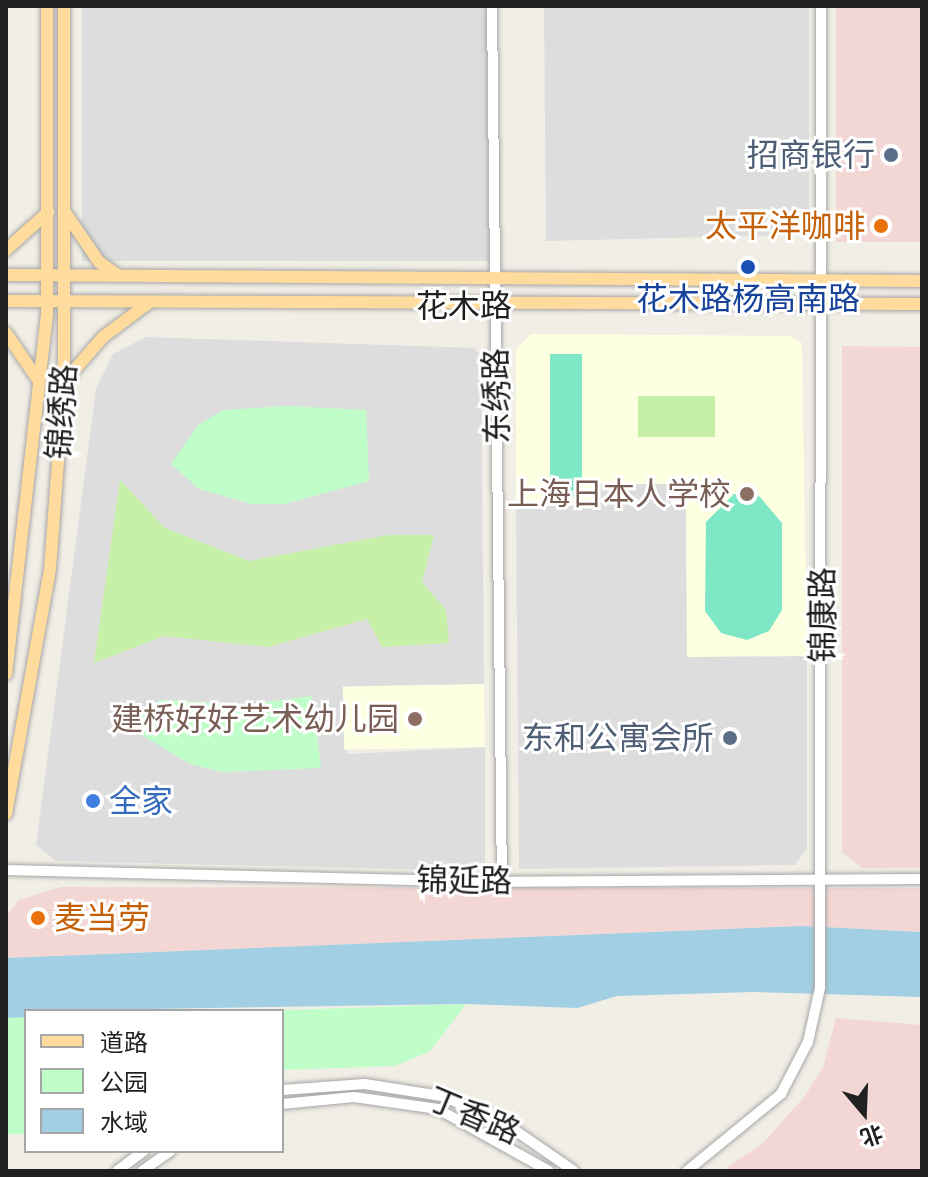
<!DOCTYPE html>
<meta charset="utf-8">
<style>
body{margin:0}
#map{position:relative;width:928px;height:1177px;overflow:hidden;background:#f1eee6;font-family:Jost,"Noto Sans SC",sans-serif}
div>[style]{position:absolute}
.residential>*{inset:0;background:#dedddd;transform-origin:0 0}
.commercial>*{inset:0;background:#f3d7d4;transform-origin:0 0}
.education>*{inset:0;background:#fdffe1;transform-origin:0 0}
.grass>*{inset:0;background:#c6f0a7;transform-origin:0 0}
.park>*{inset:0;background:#c0fec9;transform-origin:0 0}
.pitch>*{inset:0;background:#7de7c6;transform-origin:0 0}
.water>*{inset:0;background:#a2cfe3}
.roads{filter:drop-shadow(0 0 2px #a7a7a7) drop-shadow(0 0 2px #a7a7a7)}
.minor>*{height:10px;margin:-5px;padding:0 5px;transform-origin:5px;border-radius:5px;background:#fff}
.major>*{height:12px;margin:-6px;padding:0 6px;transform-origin:6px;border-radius:6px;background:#ffdc9d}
.dots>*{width:22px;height:22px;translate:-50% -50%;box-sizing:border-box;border:4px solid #fff;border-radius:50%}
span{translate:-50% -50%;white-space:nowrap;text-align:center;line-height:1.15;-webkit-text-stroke:6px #fff;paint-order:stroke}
.service-label{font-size:32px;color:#4e5e75}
.right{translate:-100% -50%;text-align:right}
.food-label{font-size:32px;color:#c56008}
.left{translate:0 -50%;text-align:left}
.transit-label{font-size:32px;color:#164399}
.street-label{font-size:32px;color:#202020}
.education-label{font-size:32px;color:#785e54}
.shop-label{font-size:32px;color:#366cbe}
.frame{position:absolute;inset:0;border:8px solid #202020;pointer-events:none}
.legend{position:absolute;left:24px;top:1009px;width:260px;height:144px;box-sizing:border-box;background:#fff;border:2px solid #a6a6a6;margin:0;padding:10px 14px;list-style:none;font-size:24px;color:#202020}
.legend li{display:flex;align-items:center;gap:16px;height:40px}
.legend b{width:40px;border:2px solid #a6a6a6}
.north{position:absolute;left:824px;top:1073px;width:80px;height:80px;-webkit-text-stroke:6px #fff;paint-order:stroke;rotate:161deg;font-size:22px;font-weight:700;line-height:32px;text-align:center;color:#202020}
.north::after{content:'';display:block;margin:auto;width:28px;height:36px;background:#202020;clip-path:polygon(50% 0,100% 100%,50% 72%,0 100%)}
</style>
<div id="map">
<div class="residential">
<i style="left:82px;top:6px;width:410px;height:255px"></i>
<i style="clip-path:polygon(544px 6px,809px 6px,809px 218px,798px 235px,546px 241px)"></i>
<i style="clip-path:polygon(146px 337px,475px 348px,481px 358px,484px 684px,343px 692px,347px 754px,485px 747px,485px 871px,56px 861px,36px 845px,96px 389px,113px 354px)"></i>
<i style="clip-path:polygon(594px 484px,686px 484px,687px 656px,807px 656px,807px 848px,795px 865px,519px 869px,516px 504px,594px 505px)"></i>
</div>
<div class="commercial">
<i style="left:836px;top:6px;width:86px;height:236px"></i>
<i style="clip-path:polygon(842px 346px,922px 347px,922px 868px,862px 868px,842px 852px)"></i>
<i style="clip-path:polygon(61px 887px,922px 888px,922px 932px,802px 926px,6px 958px,8px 914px,19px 900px)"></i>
<i style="clip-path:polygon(836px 1018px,922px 1025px,922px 1171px,722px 1171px,763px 1143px,805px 1096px,823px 1067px)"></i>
</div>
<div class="education">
<i style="clip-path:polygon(531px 334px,790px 336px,802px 343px,807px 656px,687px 657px,686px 484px,595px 484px,594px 505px,516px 504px,516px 349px)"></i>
<i style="left:484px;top:684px;width:63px;height:141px;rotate:89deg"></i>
</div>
<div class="grass">
<i style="left:638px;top:396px;width:77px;height:41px"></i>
<i style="clip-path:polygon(120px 480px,165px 528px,249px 561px,388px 535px,434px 535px,422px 582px,446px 610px,449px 643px,382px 647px,367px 619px,268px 647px,164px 636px,94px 663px)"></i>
</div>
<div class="park">
<i style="clip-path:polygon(286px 406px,366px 410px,369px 481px,284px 504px,252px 504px,199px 489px,171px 464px,198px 425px,223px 410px)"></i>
<i style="clip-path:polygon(312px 696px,321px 768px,222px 772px,190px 764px,130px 728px,135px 715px,160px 700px,251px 704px)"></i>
<i style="clip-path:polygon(466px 1004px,430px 1051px,395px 1066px,282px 1070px,282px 1011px,259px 1011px)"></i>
<i style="left:26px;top:1017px;width:117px;height:20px;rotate:90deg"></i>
</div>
<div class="pitch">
<i style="left:550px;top:354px;width:32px;height:144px"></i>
<i style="clip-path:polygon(734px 494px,759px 496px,782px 523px,782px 610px,769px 631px,747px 640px,721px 633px,705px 611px,706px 522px)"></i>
</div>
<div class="water">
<i style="clip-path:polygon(802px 926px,922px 932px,922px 997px,753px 992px,617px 996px,577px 1008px,466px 1004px,26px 1011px,26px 1017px,6px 1018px,6px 958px)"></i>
</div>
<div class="roads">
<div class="minor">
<i style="left:492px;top:6px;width:876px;rotate:89.35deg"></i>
<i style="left:6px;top:870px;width:478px;rotate:1.4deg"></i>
<i style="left:484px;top:882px;width:438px;rotate:-0.4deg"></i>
<i style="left:282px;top:1090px;width:83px;rotate:-4.1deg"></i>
<i style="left:365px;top:1084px;width:78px;rotate:8.9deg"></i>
<i style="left:442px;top:1096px;width:66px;rotate:23.1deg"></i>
<i style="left:503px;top:1122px;width:86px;rotate:34.6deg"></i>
<i style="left:282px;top:1104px;width:72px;rotate:-5.6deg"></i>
<i style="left:354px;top:1097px;width:85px;rotate:8.1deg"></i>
<i style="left:438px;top:1109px;width:127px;rotate:29.2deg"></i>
<i style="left:117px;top:1171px;width:34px;rotate:-37deg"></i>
<i style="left:142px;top:1171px;width:35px;rotate:-35deg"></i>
<i style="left:687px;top:1171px;width:122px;rotate:-39.3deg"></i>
<i style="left:781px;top:1094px;width:59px;rotate:-62.6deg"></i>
<i style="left:808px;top:1042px;width:55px;rotate:-77.5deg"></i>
<i style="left:820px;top:988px;width:982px;rotate:-89.94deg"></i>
</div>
<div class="major">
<i style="left:65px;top:212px;width:60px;rotate:55.8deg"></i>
<i style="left:99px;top:262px;width:24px;rotate:35deg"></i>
<i style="left:6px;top:250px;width:57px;rotate:-42.1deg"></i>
<i style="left:6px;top:275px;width:916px;rotate:0.38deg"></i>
<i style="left:6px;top:301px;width:916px;rotate:0.19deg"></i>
<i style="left:6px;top:333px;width:58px;rotate:55.5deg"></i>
<i style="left:64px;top:382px;width:60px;rotate:-49.1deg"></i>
<i style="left:103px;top:337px;width:54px;rotate:-36.7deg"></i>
<i style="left:6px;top:674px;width:361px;rotate:-83.5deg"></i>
<i style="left:47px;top:315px;width:309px;rotate:-90deg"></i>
<i style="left:6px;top:814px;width:249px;rotate:-79.8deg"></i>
<i style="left:50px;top:569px;width:188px;rotate:-85.7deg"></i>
<i style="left:64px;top:382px;width:376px;rotate:-90deg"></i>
</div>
</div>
<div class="dots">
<i style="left:891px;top:155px;background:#5c6f8a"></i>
<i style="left:881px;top:226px;background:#e8710a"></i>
<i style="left:748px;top:267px;background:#1a4fb4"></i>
<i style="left:747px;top:494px;background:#8d6e63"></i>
<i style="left:415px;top:719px;background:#8d6e63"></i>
<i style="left:730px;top:738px;background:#5c6f8a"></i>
<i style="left:93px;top:801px;background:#3f7fe0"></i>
<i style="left:38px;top:918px;background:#e8710a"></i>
</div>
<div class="service-label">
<span class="right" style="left:875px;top:155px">招商银行</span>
<span class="right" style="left:714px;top:738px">东和公寓会所</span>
</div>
<div class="food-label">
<span class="right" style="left:865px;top:226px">太平洋咖啡</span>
<span class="left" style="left:54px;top:918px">麦当劳</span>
</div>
<div class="transit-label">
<span style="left:748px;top:299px">花木路杨高南路</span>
</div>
<div class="street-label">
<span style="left:464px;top:306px">花木路</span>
<span style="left:497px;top:396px;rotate:-91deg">东绣路</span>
<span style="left:62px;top:412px;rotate:-86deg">锦绣路</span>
<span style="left:823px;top:615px;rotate:-90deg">锦康路</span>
<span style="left:464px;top:881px;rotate:1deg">锦延路</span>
<span style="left:474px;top:1116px;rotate:23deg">丁香路</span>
</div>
<div class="education-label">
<span class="right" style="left:731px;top:494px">上海日本人学校</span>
<span class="right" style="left:399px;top:719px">建桥好好艺术幼儿园</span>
</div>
<div class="shop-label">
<span class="left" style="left:109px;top:801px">全家</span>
</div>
<div class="frame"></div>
<ul class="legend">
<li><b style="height:10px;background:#ffdc9d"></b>道路</li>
<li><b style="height:22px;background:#c0fec9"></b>公园</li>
<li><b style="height:22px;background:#a2cfe3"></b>水域</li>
</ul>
<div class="north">北</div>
</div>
